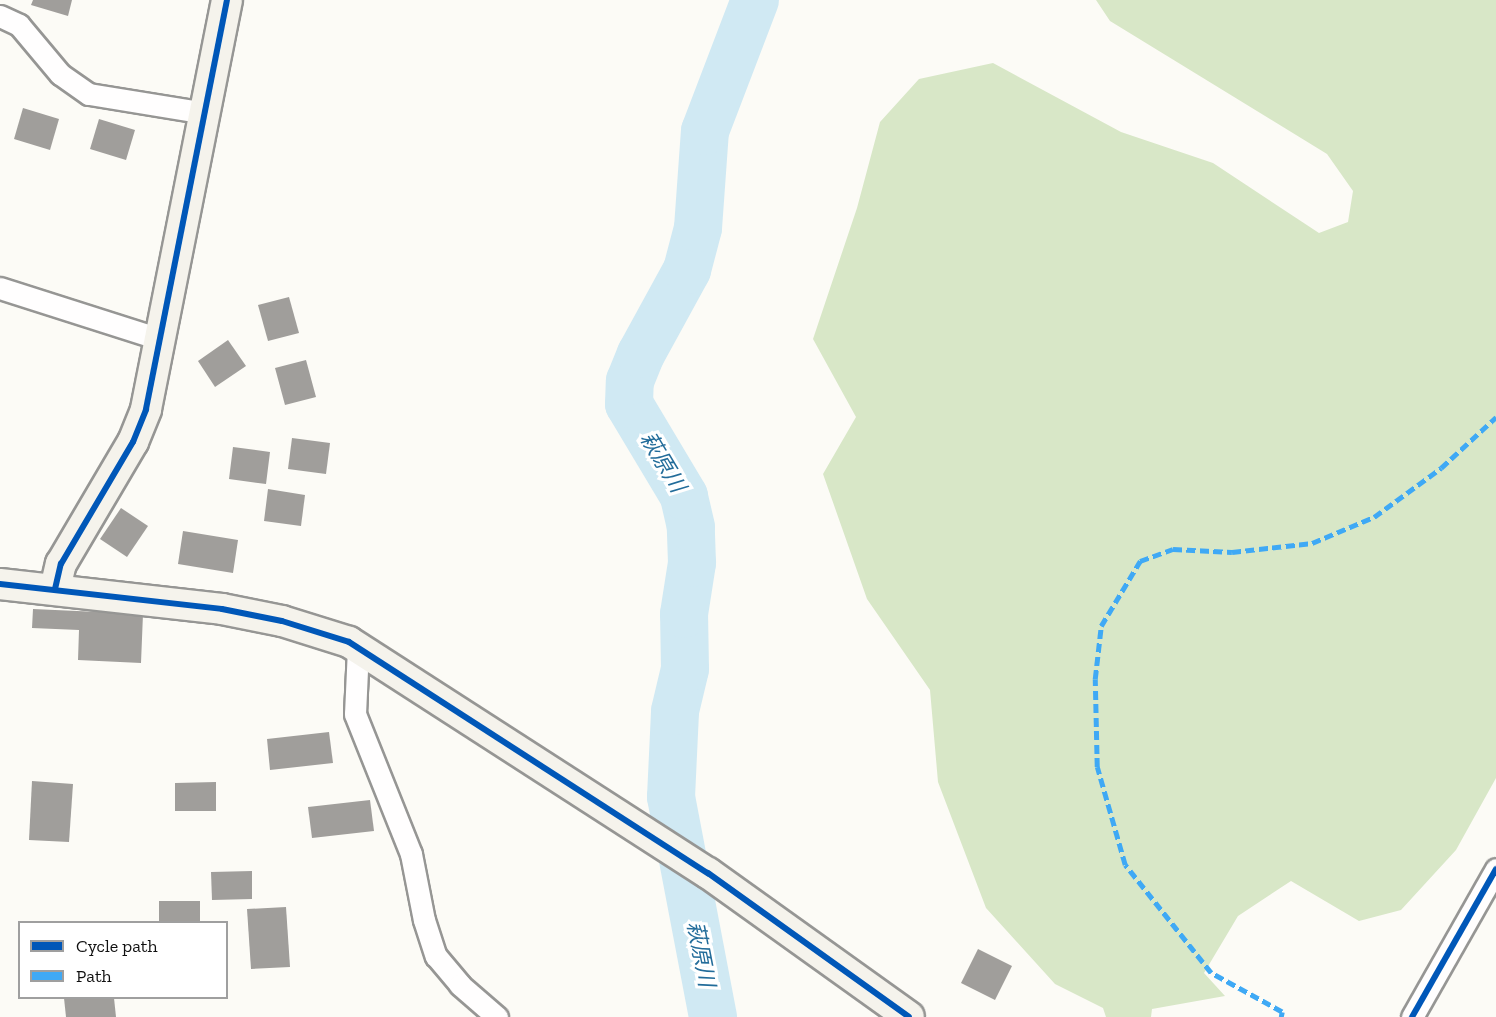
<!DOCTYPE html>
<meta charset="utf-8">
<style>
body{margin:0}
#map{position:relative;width:1496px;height:1017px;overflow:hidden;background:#fcfbf6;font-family:"Zilla Slab","Noto Sans JP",serif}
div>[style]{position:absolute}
.forest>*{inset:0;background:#d8e7c7}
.river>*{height:48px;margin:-24px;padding:0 24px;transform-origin:24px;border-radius:24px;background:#d0e9f3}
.building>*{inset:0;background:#a09e9b}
.roads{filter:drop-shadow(2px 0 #969694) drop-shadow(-2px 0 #969694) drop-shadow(0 2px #969694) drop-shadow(0 -2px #969694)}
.street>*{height:21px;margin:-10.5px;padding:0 10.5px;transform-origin:10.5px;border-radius:10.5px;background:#fffefe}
.secondary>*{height:30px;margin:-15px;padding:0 15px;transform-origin:15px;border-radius:15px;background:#f5f3ec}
.quiet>*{height:4.5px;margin-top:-2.25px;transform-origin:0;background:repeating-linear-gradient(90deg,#3fa9f5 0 9px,transparent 0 13.5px)}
.cycleway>*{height:6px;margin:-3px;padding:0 3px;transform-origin:3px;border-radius:3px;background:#0057b8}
span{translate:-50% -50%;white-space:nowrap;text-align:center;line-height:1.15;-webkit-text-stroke:6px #fff;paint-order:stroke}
.water-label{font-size:22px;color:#226c9a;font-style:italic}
.legend{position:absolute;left:18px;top:921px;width:210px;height:78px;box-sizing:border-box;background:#fff;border:2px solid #9f9f9f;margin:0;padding:8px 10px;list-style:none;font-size:18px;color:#101010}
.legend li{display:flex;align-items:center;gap:12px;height:30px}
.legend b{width:30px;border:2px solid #9f9f9f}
</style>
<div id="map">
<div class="forest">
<i style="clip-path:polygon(1096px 0,1496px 0,1496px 778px,1456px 850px,1401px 910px,1359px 921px,1291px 881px,1238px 916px,1204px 973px,1225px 996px,1152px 1009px,1151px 1017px,1106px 1017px,1103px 1008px,1055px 984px,986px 908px,938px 782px,930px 690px,867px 599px,823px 474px,856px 417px,813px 339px,857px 208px,880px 122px,919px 79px,993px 63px,1121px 132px,1213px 163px,1319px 233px,1348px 222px,1353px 191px,1327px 154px,1110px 21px)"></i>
</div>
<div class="river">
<i style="left:713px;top:1017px;width:224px;rotate:-100.8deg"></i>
<i style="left:671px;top:797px;width:86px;rotate:-87.3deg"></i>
<i style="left:675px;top:711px;width:43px;rotate:-76.6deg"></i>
<i style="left:685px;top:669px;width:55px;rotate:-91deg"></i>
<i style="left:684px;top:614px;width:52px;rotate:-81.1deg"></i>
<i style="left:692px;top:563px;width:36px;rotate:-92deg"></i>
<i style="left:691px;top:527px;width:32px;rotate:-103deg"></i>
<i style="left:684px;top:496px;width:107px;rotate:-120.9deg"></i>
<i style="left:629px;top:404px;width:23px;rotate:-88deg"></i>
<i style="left:630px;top:381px;width:29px;rotate:-68deg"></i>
<i style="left:641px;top:354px;width:96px;rotate:-61.3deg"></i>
<i style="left:687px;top:270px;width:43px;rotate:-75.3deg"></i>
<i style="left:698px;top:228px;width:97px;rotate:-85.9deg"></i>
<i style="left:705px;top:131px;width:140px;rotate:-69.1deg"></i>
</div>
<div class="building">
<i style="clip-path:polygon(33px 0,72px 0,68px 16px,31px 5px)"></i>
<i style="clip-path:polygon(23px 108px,59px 119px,50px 150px,14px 139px)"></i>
<i style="clip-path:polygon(99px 119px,135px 130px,126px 160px,90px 149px)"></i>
<i style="clip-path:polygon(289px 297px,299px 333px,268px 341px,258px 305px)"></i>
<i style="clip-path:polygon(228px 340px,246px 366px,215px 387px,198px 361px)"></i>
<i style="clip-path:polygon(306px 360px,316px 397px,285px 405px,275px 368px)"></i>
<i style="clip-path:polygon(292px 438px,330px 443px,326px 474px,288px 469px)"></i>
<i style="clip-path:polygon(233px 447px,270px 452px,266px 484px,229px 479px)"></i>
<i style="clip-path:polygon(268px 489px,305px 495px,301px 526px,264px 521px)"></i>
<i style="clip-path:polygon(121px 508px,148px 526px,127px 557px,100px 539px)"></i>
<i style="clip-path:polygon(183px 531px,238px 540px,233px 573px,178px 564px)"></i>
<i style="clip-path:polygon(33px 609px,143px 614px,141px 663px,78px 660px,79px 630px,32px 628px)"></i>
<i style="clip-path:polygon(329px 732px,333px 763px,270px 770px,267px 739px)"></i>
<i style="clip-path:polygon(32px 781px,73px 784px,69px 842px,29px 840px)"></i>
<i style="clip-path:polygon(216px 782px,216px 811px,175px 811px,175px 783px)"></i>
<i style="clip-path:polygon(370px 800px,374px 831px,312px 838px,308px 807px)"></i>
<i style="clip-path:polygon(252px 871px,252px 899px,212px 900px,211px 872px)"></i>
<i style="clip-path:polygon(159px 901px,200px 901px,200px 922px,159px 922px)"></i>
<i style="clip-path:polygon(286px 907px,290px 967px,251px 969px,247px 909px)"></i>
<i style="clip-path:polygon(978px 949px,1012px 966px,995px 1000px,961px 983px)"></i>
<i style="clip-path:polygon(64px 998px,114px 998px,116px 1017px,66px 1017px)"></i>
</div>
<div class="roads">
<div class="street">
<i style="left:0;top:16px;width:21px;rotate:25deg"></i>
<i style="left:19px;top:25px;width:64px;rotate:50.1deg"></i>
<i style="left:60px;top:74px;width:35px;rotate:35deg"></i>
<i style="left:89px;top:94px;width:119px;rotate:9.2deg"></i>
<i style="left:0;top:288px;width:168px;rotate:17.7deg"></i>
<i style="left:358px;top:648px;width:66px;rotate:92.6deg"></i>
<i style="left:355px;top:714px;width:151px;rotate:68.2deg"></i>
<i style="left:411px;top:854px;width:67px;rotate:78.9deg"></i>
<i style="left:424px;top:920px;width:38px;rotate:72deg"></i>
<i style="left:436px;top:956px;width:38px;rotate:50deg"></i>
<i style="left:460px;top:985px;width:49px;rotate:40.9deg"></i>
<i style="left:1412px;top:1017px;width:170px;rotate:-60.4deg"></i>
</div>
<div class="secondary">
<i style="left:0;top:584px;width:223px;rotate:6.4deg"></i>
<i style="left:222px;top:609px;width:61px;rotate:11.3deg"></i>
<i style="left:282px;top:621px;width:70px;rotate:17.4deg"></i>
<i style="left:349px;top:642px;width:427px;rotate:32.8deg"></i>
<i style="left:708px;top:873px;width:247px;rotate:35.6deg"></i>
<i style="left:55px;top:589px;width:26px;rotate:-77deg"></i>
<i style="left:61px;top:564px;width:142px;rotate:-59.5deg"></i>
<i style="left:133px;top:442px;width:35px;rotate:-68deg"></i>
<i style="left:146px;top:409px;width:417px;rotate:-78.8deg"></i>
</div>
</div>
<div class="quiet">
<i style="left:1281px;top:1017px;width:5px;rotate:-79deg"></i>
<i style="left:1282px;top:1012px;width:81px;rotate:-151.2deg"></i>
<i style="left:1211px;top:973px;width:138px;rotate:-128.5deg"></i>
<i style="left:1125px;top:865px;width:102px;rotate:-105.9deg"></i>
<i style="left:1097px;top:767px;width:88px;rotate:-91.3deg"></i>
<i style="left:1095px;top:679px;width:53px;rotate:-83.5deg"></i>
<i style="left:1101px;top:626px;width:76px;rotate:-59deg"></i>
<i style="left:1140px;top:561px;width:35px;rotate:-20deg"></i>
<i style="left:1173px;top:549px;width:59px;rotate:2.9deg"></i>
<i style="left:1232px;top:552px;width:81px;rotate:-6.4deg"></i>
<i style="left:1312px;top:543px;width:67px;rotate:-22.8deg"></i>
<i style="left:1374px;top:517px;width:83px;rotate:-36.2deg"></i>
<i style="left:1441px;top:468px;width:75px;rotate:-42.8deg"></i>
</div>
<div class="cycleway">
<i style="left:0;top:584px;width:223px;rotate:6.4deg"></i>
<i style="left:222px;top:609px;width:61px;rotate:11.3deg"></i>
<i style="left:282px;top:621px;width:70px;rotate:17.4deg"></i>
<i style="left:349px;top:642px;width:427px;rotate:32.8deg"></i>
<i style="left:708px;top:873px;width:247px;rotate:35.6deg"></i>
<i style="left:55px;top:589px;width:26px;rotate:-77deg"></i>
<i style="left:61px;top:564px;width:142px;rotate:-59.5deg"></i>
<i style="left:133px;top:442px;width:35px;rotate:-68deg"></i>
<i style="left:146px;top:409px;width:417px;rotate:-78.8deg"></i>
<i style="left:1412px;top:1017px;width:170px;rotate:-60.4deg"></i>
</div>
<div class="water-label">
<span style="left:663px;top:462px;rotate:59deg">萩原川</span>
<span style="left:701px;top:954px;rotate:79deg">萩原川</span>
</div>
<ul class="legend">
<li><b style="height:8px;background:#0057b8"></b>Cycle path</li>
<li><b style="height:8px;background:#3fa9f5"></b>Path</li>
</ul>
</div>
